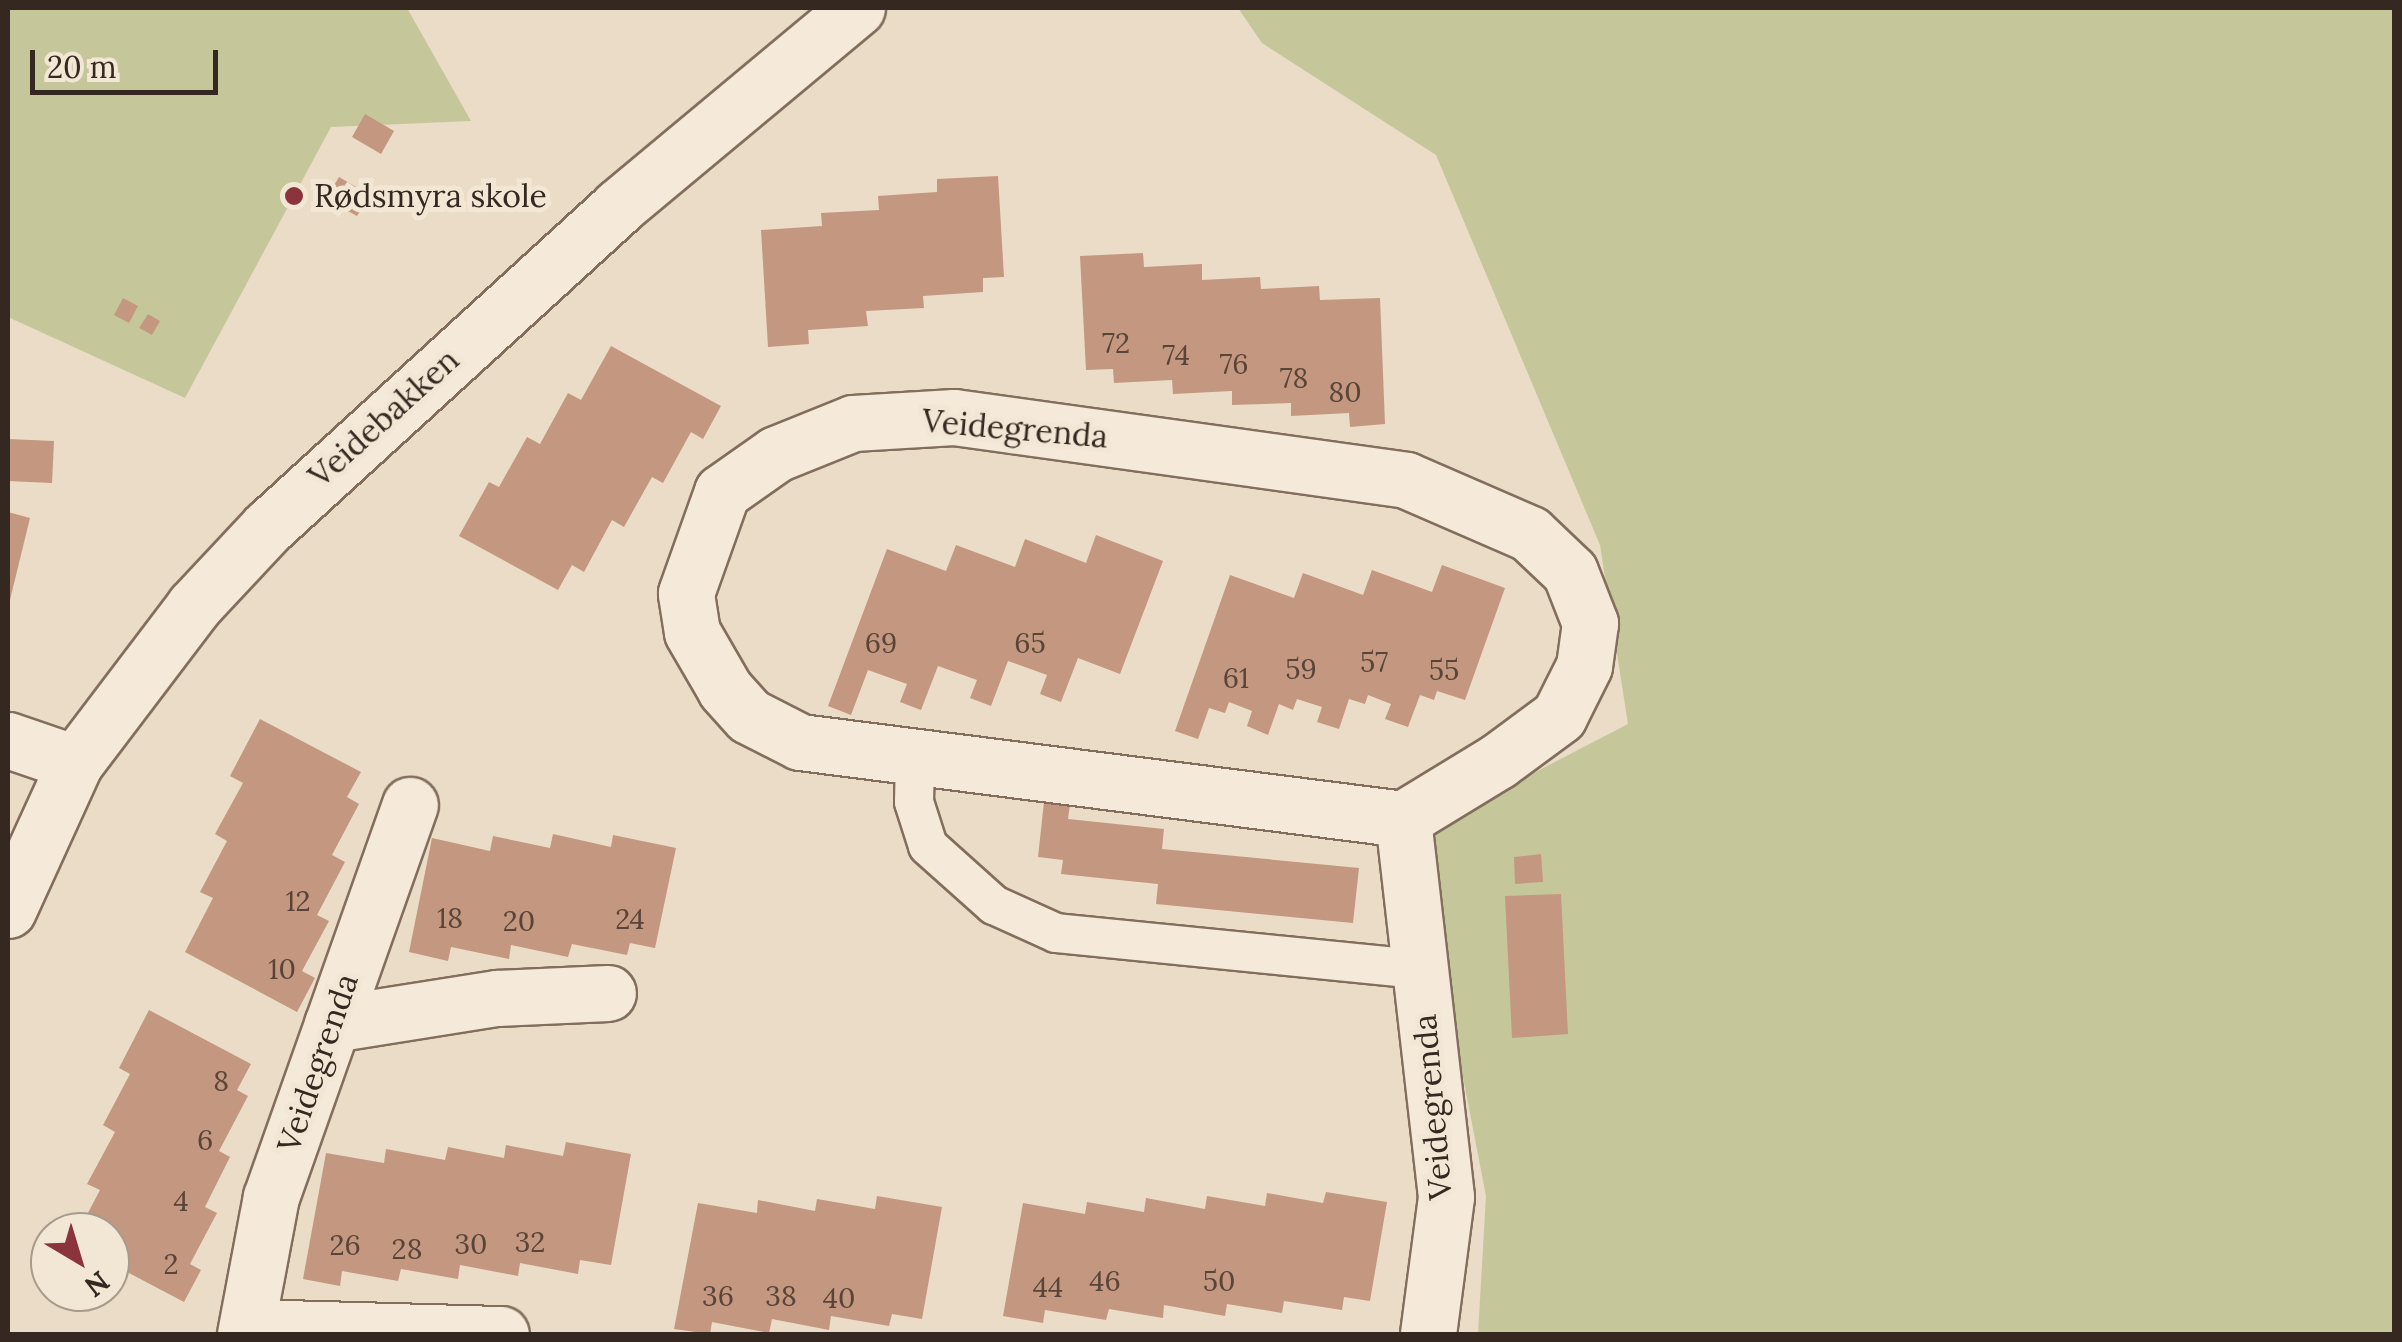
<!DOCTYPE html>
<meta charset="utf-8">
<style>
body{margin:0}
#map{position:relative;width:2402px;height:1342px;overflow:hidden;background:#eadcc6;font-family:Lora,serif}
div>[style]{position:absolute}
.green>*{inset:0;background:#c5c79b}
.building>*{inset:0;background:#c49780}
.roads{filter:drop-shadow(2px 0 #836e5e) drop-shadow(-2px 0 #836e5e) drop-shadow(0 2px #836e5e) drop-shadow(0 -2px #836e5e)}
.service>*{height:38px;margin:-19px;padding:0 19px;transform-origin:19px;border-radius:19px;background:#f5ead9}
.minor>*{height:55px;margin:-27.5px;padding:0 27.5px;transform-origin:27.5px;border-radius:27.5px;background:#f5ead9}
.dots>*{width:28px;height:28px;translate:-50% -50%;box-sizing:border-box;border:5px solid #f2e7d5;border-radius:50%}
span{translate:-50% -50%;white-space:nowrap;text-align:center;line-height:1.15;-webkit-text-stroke:10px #f2e7d5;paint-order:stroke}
.number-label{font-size:28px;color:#594438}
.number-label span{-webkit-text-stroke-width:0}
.poi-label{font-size:32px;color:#352820}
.left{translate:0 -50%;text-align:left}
.street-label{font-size:32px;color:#352820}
.frame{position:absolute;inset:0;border:10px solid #352820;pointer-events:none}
.north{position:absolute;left:30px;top:1212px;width:100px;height:100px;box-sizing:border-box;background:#f2e7d5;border:2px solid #a69b8d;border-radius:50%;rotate:142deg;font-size:28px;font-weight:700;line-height:40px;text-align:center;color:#352820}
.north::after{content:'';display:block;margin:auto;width:35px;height:45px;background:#8c343c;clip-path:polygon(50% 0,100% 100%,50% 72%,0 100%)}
.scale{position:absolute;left:30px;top:50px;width:188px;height:45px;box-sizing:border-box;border:5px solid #352820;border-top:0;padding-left:12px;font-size:30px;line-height:35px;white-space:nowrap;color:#352820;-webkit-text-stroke:8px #f2e7d5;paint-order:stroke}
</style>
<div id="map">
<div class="green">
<i style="clip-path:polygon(8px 8px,407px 8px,471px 121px,331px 127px,185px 398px,8px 317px)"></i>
<i style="clip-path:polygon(1238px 8px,2394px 8px,2394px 1334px,1478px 1334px,1486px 1196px,1416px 834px,1628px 724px,1600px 545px,1436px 155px,1262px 43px)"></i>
</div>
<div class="building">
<i style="clip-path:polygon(365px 114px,394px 131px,381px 154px,352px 137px)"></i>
<i style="clip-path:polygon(998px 176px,1004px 277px,983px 278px,983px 292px,923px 296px,924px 308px,866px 311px,868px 326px,808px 330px,809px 344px,768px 347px,761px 230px,822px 226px,821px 213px,879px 210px,878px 196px,937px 192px,937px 179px)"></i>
<i style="clip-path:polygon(339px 177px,370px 195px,357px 216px,326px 199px)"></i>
<i style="clip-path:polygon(1143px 253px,1144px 267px,1202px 264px,1202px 280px,1260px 277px,1261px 289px,1319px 286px,1320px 300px,1380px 298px,1385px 424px,1350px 427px,1349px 413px,1291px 416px,1291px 403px,1232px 405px,1232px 391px,1173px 394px,1172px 380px,1114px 383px,1113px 369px,1086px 370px,1080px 256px)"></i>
<i style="clip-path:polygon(123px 298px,138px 306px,129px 323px,114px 315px)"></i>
<i style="clip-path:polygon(148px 314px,160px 321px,152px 335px,139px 328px)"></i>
<i style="clip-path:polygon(611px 346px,721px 406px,703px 439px,691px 432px,663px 483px,652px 477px,624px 527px,612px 520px,584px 572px,572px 565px,558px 590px,459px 536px,489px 482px,499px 487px,527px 437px,540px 444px,568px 393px,581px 400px)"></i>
<i style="clip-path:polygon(8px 439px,54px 441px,52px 483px,8px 481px)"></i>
<i style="clip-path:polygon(8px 512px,30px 518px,9px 604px,8px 603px)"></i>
<i style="clip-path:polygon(1096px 535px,1163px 561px,1120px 674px,1078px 658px,1061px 702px,1040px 694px,1047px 675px,1008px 661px,991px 706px,970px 698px,977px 680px,938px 666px,921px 710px,900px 702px,907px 684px,868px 670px,851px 715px,828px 706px,887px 549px,946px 571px,956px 545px,1015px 567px,1025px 539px,1086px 563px)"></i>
<i style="clip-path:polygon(1442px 565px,1505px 588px,1465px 700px,1437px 691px,1434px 700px,1420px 695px,1408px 727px,1385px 719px,1391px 704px,1368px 695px,1365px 704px,1349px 699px,1339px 729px,1317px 722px,1322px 707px,1297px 699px,1293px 710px,1279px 704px,1268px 735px,1247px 726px,1252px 711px,1229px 702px,1225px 713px,1209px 708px,1198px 739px,1175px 731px,1230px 575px,1294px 598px,1303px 573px,1363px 595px,1372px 570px,1432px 592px)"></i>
<i style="clip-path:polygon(260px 719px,361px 772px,347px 797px,359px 804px,332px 855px,345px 862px,317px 915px,329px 921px,302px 971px,315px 978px,297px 1012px,185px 952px,213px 898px,200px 892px,227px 841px,215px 834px,243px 783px,230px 776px)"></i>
<i style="clip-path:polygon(1044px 802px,1070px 804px,1068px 819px,1164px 829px,1162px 849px,1359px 868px,1353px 923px,1156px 904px,1158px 884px,1061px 874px,1063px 860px,1038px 857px)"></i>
<i style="clip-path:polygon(553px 834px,611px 847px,613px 835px,676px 848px,655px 948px,630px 943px,627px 955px,572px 944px,568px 957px,511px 945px,509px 959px,451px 947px,448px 961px,409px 952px,432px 838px,490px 851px,493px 836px,550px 848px)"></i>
<i style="clip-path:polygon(1541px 854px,1543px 882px,1515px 884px,1514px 857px)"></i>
<i style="clip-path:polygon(1561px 894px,1568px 1034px,1512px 1038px,1505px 896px)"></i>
<i style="clip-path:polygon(149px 1010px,251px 1064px,237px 1090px,248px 1096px,219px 1151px,230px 1157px,205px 1207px,217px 1213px,190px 1264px,201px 1270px,184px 1302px,110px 1263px,110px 1232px,78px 1232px,100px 1190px,87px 1184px,115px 1132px,103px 1125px,130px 1074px,119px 1068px)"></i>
<i style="clip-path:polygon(566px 1142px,631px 1154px,611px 1265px,580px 1260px,578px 1274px,520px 1263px,518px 1276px,460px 1265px,458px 1279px,401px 1269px,398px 1281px,342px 1271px,340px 1286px,303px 1279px,326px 1153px,384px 1163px,386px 1149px,445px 1160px,448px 1147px,504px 1158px,506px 1145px,563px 1156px)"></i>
<i style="clip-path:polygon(1326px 1192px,1387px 1202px,1370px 1301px,1344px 1297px,1342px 1310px,1284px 1301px,1282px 1313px,1227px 1304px,1225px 1316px,1164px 1305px,1163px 1318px,1109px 1309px,1106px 1320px,1045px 1310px,1043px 1323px,1003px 1316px,1023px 1203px,1085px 1214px,1087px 1202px,1144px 1212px,1146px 1198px,1205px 1209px,1207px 1196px,1265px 1206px,1267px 1193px,1323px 1203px)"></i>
<i style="clip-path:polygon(877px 1196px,942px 1207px,922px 1319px,892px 1314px,889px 1326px,831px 1316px,829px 1330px,772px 1319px,769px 1333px,712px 1322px,710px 1334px,674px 1329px,698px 1203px,757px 1213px,758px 1200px,815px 1211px,817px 1199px,875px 1209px)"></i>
</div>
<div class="roads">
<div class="service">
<i style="left:915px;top:758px;width:44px;rotate:91.3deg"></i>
<i style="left:914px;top:802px;width:46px;rotate:72.3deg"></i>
<i style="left:928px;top:846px;width:89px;rotate:41.8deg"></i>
<i style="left:994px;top:905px;width:68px;rotate:24.3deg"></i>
<i style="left:1056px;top:933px;width:365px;rotate:5.7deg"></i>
</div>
<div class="minor">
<i style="left:8px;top:740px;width:71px;rotate:18.9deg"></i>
<i style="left:1403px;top:819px;width:608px;rotate:-172.72deg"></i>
<i style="left:800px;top:742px;width:57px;rotate:-153deg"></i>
<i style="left:749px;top:716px;width:36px;rotate:-132deg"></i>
<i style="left:725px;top:689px;width:66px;rotate:-120.1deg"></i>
<i style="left:692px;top:632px;width:39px;rotate:-99deg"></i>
<i style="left:686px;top:593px;width:107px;rotate:-70.4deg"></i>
<i style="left:722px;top:492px;width:66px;rotate:-35.1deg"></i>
<i style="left:776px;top:454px;width:83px;rotate:-21.9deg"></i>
<i style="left:853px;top:423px;width:101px;rotate:-3.4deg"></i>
<i style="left:954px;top:417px;width:456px;rotate:7.9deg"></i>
<i style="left:1406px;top:480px;width:135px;rotate:23.5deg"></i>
<i style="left:1530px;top:534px;width:55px;rotate:43.5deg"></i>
<i style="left:1570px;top:572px;width:55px;rotate:68.6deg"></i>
<i style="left:1590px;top:623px;width:43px;rotate:97.9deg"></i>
<i style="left:1584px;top:666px;width:56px;rotate:116.6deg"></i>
<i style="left:1559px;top:716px;width:76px;rotate:143.6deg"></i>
<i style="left:1498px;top:761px;width:111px;rotate:148.6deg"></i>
<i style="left:1403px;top:819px;width:380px;rotate:83.5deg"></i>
<i style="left:1446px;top:1197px;width:138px;rotate:97.5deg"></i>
<i style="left:8px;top:910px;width:162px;rotate:-65.5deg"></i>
<i style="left:75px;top:763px;width:197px;rotate:-52.8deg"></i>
<i style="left:194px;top:606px;width:108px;rotate:-46.9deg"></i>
<i style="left:268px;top:527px;width:474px;rotate:-42.4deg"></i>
<i style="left:618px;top:207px;width:311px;rotate:-39.8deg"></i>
<i style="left:332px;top:1024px;width:167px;rotate:-9deg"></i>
<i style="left:497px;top:998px;width:111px;rotate:-2.6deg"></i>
<i style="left:248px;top:1327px;width:253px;rotate:1.6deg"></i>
<i style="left:245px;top:1334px;width:139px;rotate:-79.3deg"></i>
<i style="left:271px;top:1197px;width:416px;rotate:-70.5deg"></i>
</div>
</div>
<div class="dots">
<i style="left:294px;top:196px;background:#8c343c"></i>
</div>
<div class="number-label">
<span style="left:1116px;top:343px">72</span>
<span style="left:1176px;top:355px">74</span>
<span style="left:1234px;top:364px">76</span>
<span style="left:1294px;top:378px">78</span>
<span style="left:1345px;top:392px">80</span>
<span style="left:881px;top:643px">69</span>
<span style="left:1030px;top:643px">65</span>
<span style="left:1374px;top:662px">57</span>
<span style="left:1301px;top:669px">59</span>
<span style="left:1444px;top:670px">55</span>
<span style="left:1236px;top:678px">61</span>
<span style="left:298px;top:901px">12</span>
<span style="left:450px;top:918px">18</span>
<span style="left:630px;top:919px">24</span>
<span style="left:519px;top:921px">20</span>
<span style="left:282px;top:969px">10</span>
<span style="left:221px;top:1081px">8</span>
<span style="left:205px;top:1140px">6</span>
<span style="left:181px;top:1201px">4</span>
<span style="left:530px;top:1242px">32</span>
<span style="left:471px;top:1244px">30</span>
<span style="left:345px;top:1245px">26</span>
<span style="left:407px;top:1249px">28</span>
<span style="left:171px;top:1264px">2</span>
<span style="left:1105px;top:1281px">46</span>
<span style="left:1219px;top:1281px">50</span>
<span style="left:1048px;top:1287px">44</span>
<span style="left:718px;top:1296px">36</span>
<span style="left:781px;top:1296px">38</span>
<span style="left:839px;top:1298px">40</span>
</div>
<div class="poi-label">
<span class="left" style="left:314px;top:196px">Rødsmyra skole</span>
</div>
<div class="street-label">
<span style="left:384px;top:418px;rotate:-42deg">Veidebakken</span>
<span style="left:1015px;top:429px;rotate:5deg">Veidegrenda</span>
<span style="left:318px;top:1063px;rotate:-71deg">Veidegrenda</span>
<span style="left:1433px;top:1107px;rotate:-95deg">Veidegrenda</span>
</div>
<div class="frame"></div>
<div class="north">N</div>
<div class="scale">20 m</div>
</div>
